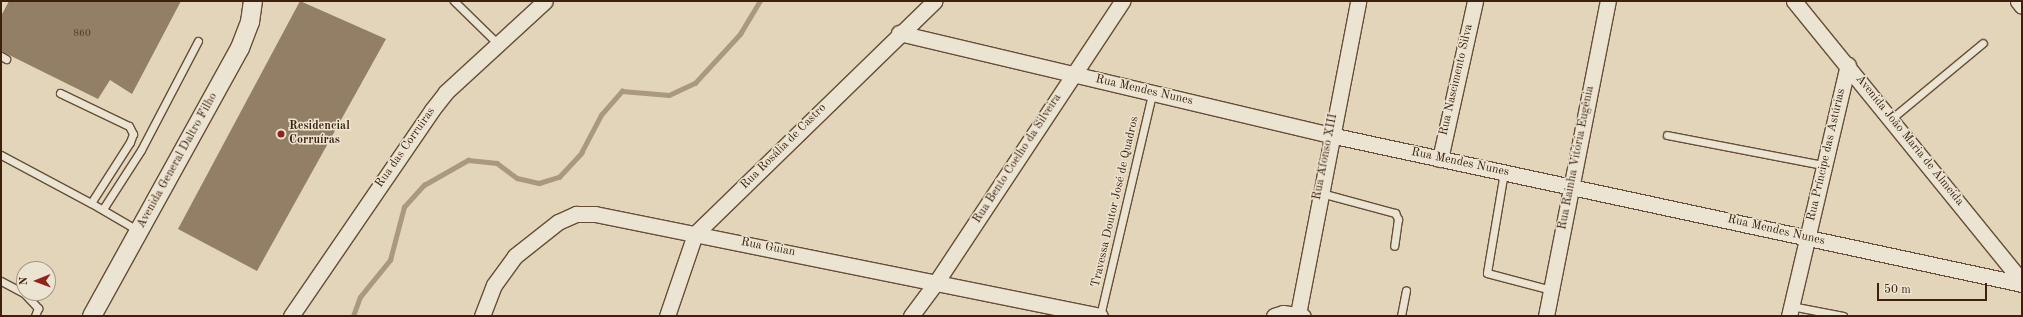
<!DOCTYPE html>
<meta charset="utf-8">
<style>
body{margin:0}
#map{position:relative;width:2023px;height:317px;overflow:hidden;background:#e2d5b9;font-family:"Old Standard TT",serif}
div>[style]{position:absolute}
.stream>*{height:4.5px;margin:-2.25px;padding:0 2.25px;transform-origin:2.25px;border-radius:2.25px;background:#aa987f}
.building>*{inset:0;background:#937f66}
.roads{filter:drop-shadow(1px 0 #664e38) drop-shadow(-1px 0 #664e38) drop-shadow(0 1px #664e38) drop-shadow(0 -1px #664e38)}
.service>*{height:7px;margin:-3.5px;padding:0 3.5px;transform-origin:3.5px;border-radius:3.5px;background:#ece4d2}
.minor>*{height:15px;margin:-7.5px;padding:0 7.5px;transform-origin:7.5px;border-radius:7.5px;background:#ece4d2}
.tertiary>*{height:18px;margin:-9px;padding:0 9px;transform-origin:9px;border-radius:9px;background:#ece4d2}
.dots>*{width:11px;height:11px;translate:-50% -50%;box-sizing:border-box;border:2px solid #ece4d2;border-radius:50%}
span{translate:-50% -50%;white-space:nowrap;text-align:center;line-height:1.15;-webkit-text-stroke:3px #ece4d2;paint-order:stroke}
.number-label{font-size:10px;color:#523823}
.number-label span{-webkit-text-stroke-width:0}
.street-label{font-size:12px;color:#3d210d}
.poi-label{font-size:12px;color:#3d210d;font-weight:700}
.left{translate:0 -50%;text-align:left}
.frame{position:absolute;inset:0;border:2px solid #3d210d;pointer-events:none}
.north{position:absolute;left:16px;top:261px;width:40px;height:40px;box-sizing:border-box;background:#ece4d2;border:1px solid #a69683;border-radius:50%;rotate:269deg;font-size:11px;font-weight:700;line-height:16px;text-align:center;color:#3d210d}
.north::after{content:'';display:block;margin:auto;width:14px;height:18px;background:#8f2418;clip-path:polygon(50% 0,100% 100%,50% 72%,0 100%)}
.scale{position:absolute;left:1877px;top:283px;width:110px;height:18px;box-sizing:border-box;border:2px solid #3d210d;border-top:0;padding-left:5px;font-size:12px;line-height:14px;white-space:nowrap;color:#3d210d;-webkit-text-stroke:3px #ece4d2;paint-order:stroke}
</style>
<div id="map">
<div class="stream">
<i style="left:353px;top:316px;width:20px;rotate:-70deg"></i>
<i style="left:360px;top:297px;width:48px;rotate:-51deg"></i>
<i style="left:390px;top:260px;width:55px;rotate:-75.2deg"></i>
<i style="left:404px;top:207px;width:30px;rotate:-48deg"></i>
<i style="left:424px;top:185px;width:51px;rotate:-29.6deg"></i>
<i style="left:468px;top:160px;width:29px;rotate:6deg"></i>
<i style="left:497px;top:163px;width:25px;rotate:37deg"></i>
<i style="left:517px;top:178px;width:23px;rotate:13deg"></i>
<i style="left:539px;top:183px;width:21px;rotate:-17deg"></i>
<i style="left:559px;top:177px;width:33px;rotate:-47deg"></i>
<i style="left:581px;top:153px;width:43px;rotate:-62.2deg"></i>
<i style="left:601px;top:115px;width:32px;rotate:-49deg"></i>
<i style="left:622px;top:91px;width:47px;rotate:4.9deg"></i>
<i style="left:669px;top:95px;width:29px;rotate:-25deg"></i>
<i style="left:695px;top:83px;width:67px;rotate:-47.4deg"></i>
<i style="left:740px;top:34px;width:39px;rotate:-59deg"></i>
</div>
<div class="building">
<i style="clip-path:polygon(9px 1px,181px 1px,132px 94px,110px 80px,98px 99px,1px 51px,1px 16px)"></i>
<i style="clip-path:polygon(300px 1px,386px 39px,257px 271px,178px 229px)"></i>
</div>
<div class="roads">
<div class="service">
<i style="left:454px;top:1px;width:62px;rotate:44.3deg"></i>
<i style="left:1px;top:56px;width:6px;rotate:31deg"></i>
<i style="left:60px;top:93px;width:76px;rotate:25.6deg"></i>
<i style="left:129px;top:126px;width:9px;rotate:63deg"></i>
<i style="left:133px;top:134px;width:9px;rotate:111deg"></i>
<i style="left:130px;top:142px;width:72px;rotate:122.6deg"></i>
<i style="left:91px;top:203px;width:56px;rotate:30.3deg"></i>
<i style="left:1891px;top:119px;width:119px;rotate:-39.6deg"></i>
<i style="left:1667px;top:135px;width:159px;rotate:10.9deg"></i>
<i style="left:1px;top:155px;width:102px;rotate:28.1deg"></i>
<i style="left:1504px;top:172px;width:102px;rotate:99.6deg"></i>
<i style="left:1487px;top:273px;width:66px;rotate:14.9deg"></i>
<i style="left:1321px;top:193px;width:77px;rotate:15.1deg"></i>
<i style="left:1395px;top:213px;width:7px;rotate:63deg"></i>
<i style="left:1398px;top:219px;width:27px;rotate:98deg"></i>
<i style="left:103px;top:209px;width:70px;rotate:-57.2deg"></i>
<i style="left:141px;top:150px;width:123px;rotate:-62.4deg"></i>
<i style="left:1px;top:281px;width:26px;rotate:28deg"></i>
<i style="left:24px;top:293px;width:21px;rotate:47deg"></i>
<i style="left:38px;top:308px;width:9px;rotate:111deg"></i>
<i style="left:1791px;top:306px;width:53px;rotate:10.9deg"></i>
<i style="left:1100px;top:316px;width:228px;rotate:-76.8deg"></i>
<i style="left:1401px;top:316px;width:26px;rotate:-79deg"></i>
</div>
<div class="minor">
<i style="left:1794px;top:1px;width:362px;rotate:50.9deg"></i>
<i style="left:2018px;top:1px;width:6px;rotate:51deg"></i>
<i style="left:899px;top:33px;width:443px;rotate:13.3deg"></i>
<i style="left:1330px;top:135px;width:708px;rotate:12.15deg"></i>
<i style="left:1440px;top:159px;width:162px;rotate:-77.5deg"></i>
<i style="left:1298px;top:314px;width:319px;rotate:-79.1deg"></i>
<i style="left:291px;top:316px;width:250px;rotate:-55.6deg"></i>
<i style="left:432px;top:110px;width:23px;rotate:-52deg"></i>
<i style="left:446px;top:92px;width:134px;rotate:-42.6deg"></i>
<i style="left:482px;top:316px;width:33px;rotate:-69deg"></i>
<i style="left:494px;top:285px;width:36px;rotate:-54deg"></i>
<i style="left:515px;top:256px;width:55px;rotate:-38.3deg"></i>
<i style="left:558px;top:222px;width:20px;rotate:-24deg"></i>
<i style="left:576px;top:214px;width:19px"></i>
<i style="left:595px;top:214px;width:515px;rotate:11.42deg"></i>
<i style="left:667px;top:316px;width:87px;rotate:-71.1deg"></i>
<i style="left:695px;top:234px;width:334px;rotate:-44.2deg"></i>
<i style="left:911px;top:316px;width:44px;rotate:-53.4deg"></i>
<i style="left:937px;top:281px;width:336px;rotate:-56.5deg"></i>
<i style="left:1274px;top:316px;width:9px;rotate:-18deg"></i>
<i style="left:1283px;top:313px;width:20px;rotate:9deg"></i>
<i style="left:1546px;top:316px;width:321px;rotate:-78.9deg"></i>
<i style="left:1789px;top:316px;width:258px;rotate:-76.8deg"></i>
</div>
<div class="tertiary">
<i style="left:92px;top:316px;width:306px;rotate:-61.1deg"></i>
<i style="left:240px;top:48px;width:28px;rotate:-69deg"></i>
<i style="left:250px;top:22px;width:21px;rotate:-82deg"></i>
</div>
</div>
<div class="dots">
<i style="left:281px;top:134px;background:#8f2418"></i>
</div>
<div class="number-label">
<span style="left:82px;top:34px">860</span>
</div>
<div class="street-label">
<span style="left:1457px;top:80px;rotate:-77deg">Rua Nascimento Silva</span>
<span style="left:1144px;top:91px;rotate:13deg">Rua Mendes Nunes</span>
<span style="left:1909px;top:141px;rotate:51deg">Avenida João Maria de Almeida</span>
<span style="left:784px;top:147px;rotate:-45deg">Rua Rosália de Castro</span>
<span style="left:406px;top:148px;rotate:-55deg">Rua das Corruiras</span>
<span style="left:1827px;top:155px;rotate:-77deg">Rua Príncipe das Astúrias</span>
<span style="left:1326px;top:157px;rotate:-79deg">Rua Afonso XIII</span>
<span style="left:1577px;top:158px;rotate:-79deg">Rua Rainha Vitória Eugênia</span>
<span style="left:1018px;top:159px;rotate:-57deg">Rua Bento Coelho da Silveira</span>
<span style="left:178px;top:161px;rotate:-61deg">Avenida General Daltro Filho</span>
<span style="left:1460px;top:163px;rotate:12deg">Rua Mendes Nunes</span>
<span style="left:1116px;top:202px;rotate:-77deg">Travessa Doutor José de Quadros</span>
<span style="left:1776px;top:231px;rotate:13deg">Rua Mendes Nunes</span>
<span style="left:768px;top:248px;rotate:11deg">Rua Guian</span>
</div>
<div class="poi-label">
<span class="left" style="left:289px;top:134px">Residencial<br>Corruíras</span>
</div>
<div class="frame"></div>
<div class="north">N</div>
<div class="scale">50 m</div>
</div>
